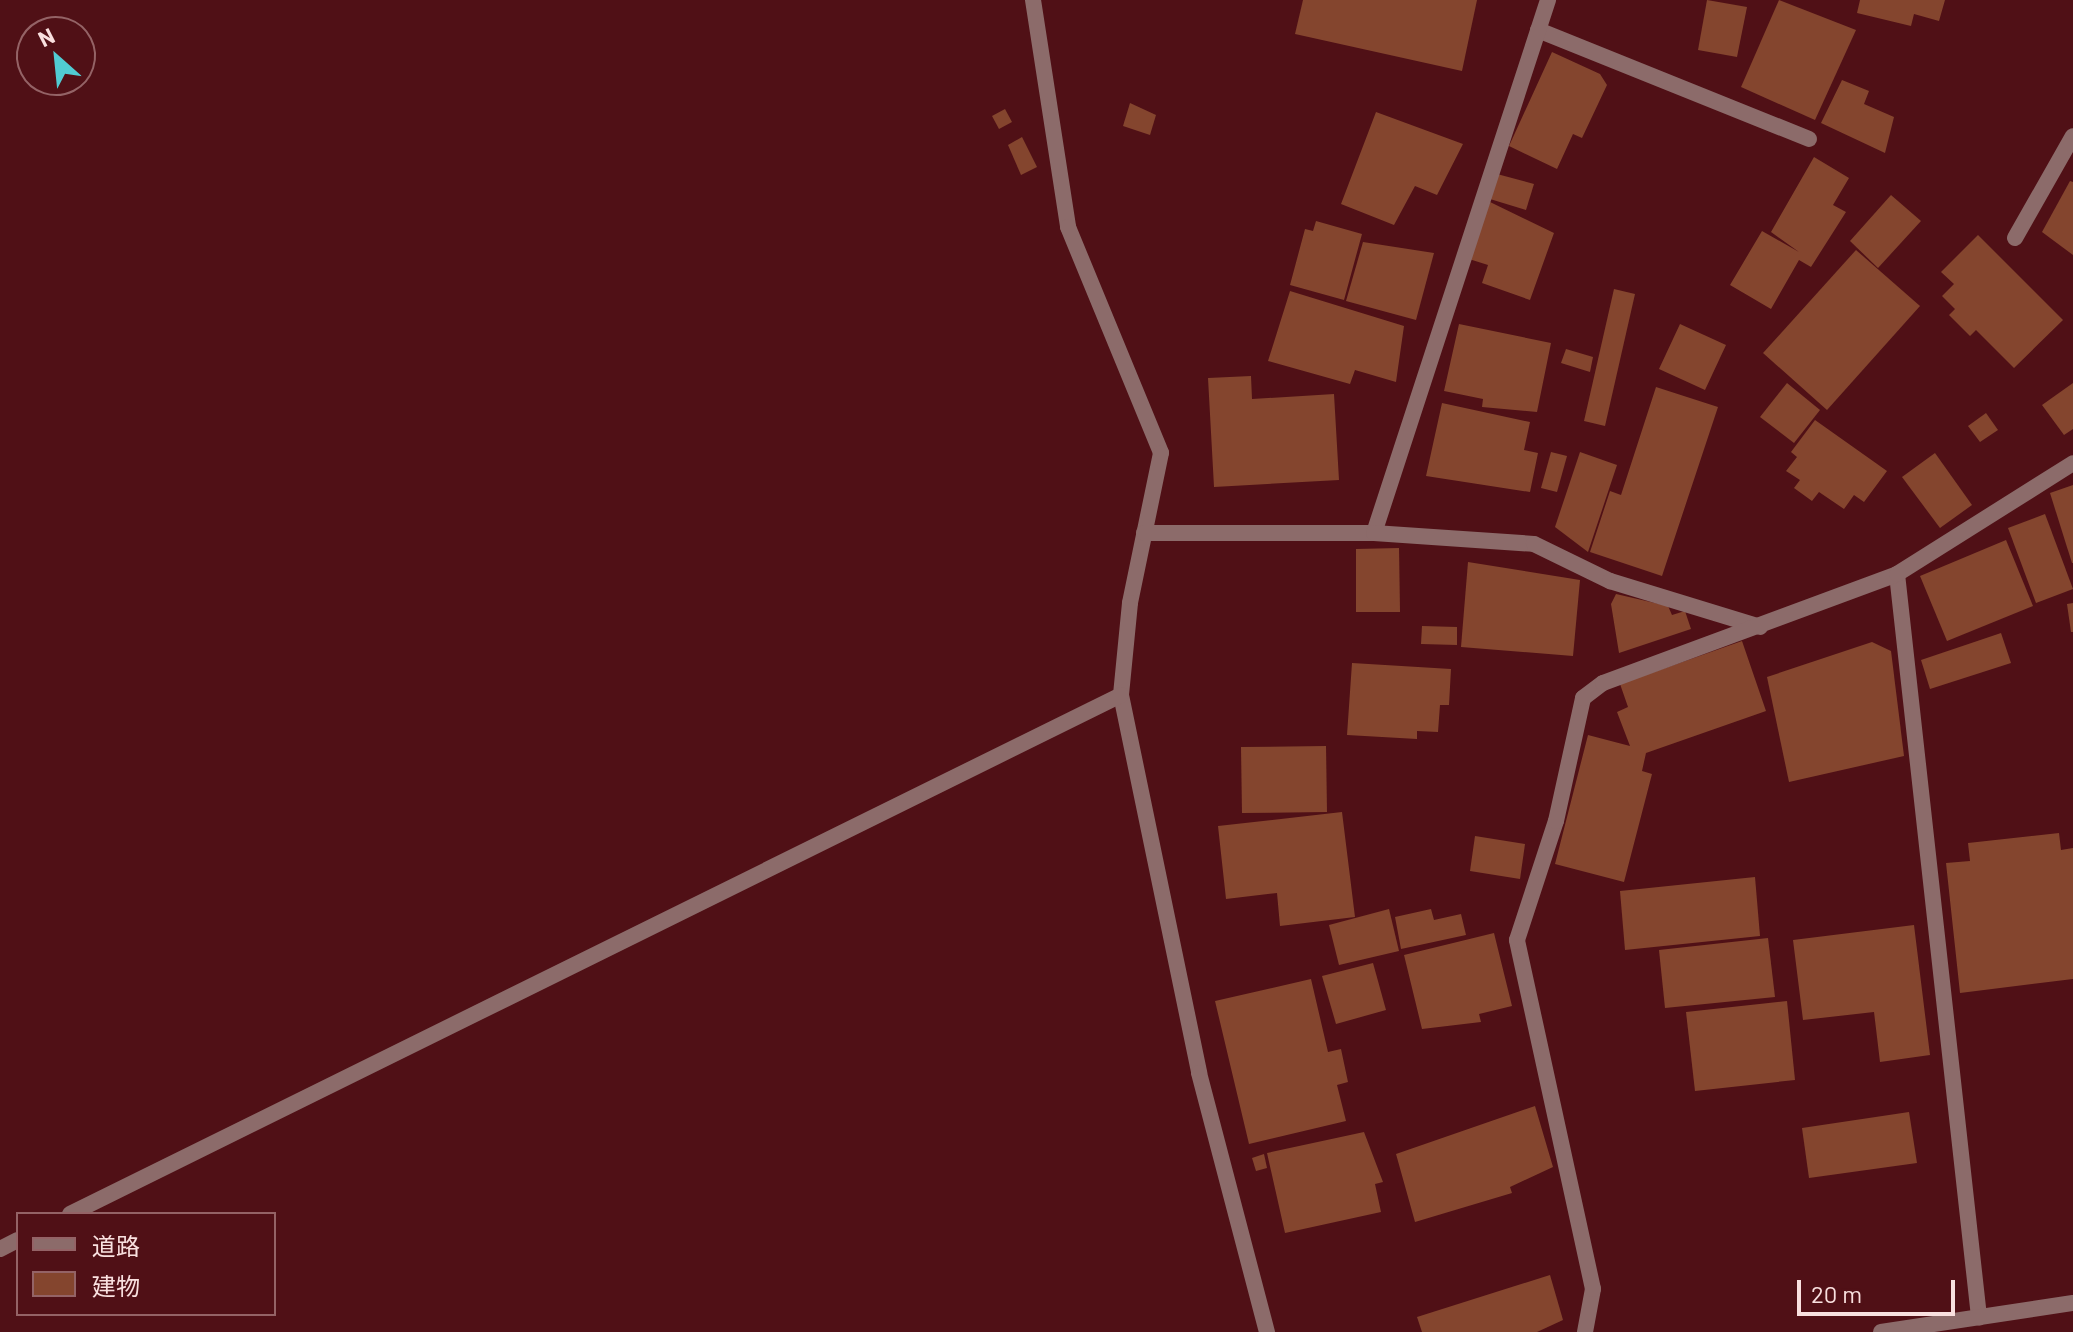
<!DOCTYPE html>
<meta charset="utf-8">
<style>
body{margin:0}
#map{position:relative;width:2073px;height:1332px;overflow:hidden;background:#501016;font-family:Barlow,"Noto Sans JP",sans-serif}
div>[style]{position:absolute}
.building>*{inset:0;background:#84452e}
.street>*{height:16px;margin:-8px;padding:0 8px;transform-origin:8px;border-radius:8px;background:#8c6b6a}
span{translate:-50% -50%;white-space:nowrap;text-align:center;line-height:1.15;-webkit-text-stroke:6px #501016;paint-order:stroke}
.legend{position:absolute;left:16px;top:1212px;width:260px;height:104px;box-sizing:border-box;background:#501016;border:2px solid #946366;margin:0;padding:10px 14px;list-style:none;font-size:24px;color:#f9e0df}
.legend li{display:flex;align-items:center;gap:16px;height:40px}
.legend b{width:40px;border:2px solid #946366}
.north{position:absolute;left:16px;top:16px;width:80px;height:80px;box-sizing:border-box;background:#501016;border:2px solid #946366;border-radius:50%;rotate:333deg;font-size:22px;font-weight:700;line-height:32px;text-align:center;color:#f9e0df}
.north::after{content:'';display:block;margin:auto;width:28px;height:36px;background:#51ccd3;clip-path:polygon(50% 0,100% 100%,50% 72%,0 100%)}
.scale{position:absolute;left:1797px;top:1280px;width:158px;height:36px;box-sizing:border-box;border:4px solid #f9e0df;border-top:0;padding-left:10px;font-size:24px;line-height:28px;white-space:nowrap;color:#f9e0df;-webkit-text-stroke:6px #501016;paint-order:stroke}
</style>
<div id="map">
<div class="building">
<i style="clip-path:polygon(1303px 0,1477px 0,1462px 71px,1295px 34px)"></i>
<i style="clip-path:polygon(1707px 0,1747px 7px,1737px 57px,1698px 50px)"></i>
<i style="clip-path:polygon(1779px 0,1856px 30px,1815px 120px,1741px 87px)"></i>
<i style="clip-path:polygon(1860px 0,1945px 0,1939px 21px,1914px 14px,1911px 26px,1857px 13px)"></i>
<i style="clip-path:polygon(1552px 52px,1600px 74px,1607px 85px,1582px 138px,1573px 134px,1557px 169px,1509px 146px)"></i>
<i style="clip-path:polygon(1842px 80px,1869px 91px,1864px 104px,1894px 117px,1885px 153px,1821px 123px)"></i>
<i style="clip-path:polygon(1130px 103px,1156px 115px,1150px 135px,1123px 126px)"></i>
<i style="clip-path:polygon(1005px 109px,1012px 122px,999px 129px,992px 116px)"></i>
<i style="clip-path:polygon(1376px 112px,1463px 144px,1437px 195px,1415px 186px,1394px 225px,1341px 204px)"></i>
<i style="clip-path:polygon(1022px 137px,1037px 167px,1021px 175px,1008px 145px)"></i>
<i style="clip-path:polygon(1814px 157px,1849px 178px,1833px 205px,1846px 212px,1811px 267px,1799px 260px,1771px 309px,1730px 285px,1762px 231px,1799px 252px,1771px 232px)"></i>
<i style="clip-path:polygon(1497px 174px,1534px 184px,1526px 210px,1490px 199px)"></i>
<i style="clip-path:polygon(2070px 181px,2073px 182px,2073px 255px,2042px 232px)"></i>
<i style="clip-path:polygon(1891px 195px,1921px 221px,1878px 268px,1850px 241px)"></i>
<i style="clip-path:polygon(1490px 202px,1554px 233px,1530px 300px,1482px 283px,1488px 265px,1469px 259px)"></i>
<i style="clip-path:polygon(1316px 221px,1362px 234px,1344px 300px,1290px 285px,1305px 229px,1313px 231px)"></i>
<i style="clip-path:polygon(1978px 235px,2063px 320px,2014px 368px,1976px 330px,1970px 336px,1949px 315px,1955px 309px,1942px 296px,1954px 284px,1941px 272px)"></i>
<i style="clip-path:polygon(1363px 242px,1434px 253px,1416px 320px,1346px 301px)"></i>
<i style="clip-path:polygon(1856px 250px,1920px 306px,1827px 410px,1763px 353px)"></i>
<i style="clip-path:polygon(1614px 289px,1635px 294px,1605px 426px,1584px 421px)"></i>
<i style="clip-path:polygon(1290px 291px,1404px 326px,1396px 382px,1355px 370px,1350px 384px,1268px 361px)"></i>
<i style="clip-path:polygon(1459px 324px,1551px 343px,1537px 412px,1482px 407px,1483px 399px,1444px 391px)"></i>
<i style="clip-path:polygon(1680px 324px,1726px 345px,1705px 390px,1659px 369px)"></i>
<i style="clip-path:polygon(1566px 349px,1593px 357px,1590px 372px,1561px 363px)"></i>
<i style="clip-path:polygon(1251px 376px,1252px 399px,1334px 394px,1339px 480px,1214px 487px,1208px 378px)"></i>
<i style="clip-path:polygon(1787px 383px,1820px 410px,1794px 443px,1760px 417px)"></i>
<i style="clip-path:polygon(2073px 383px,2073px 429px,2064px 435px,2042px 405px)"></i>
<i style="clip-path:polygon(1656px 387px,1718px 407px,1662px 576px,1590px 552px,1610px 491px,1621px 495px)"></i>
<i style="clip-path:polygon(1442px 403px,1530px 422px,1524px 450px,1538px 453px,1530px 492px,1426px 476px)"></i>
<i style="clip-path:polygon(1986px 413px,1998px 430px,1980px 442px,1968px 426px)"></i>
<i style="clip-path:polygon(1815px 420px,1887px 471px,1864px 502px,1854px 495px,1844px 509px,1819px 492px,1812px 501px,1794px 488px,1800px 480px,1786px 471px,1797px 457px,1791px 452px)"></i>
<i style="clip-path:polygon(1551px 452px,1567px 456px,1557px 492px,1541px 488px)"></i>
<i style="clip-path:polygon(1580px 452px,1617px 465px,1588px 552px,1555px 527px)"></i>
<i style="clip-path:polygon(1935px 453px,1972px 505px,1940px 528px,1902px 477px)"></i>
<i style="clip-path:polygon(2073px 485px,2073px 563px,2072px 563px,2050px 493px)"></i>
<i style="clip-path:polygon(2045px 514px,2073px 589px,2036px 603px,2008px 528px)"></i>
<i style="clip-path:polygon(2006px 540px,2033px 606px,1947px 641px,1920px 576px)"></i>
<i style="clip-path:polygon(1399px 548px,1400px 612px,1356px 612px,1356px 549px)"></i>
<i style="clip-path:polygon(1468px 562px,1580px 580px,1573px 656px,1461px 647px)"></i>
<i style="clip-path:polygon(1616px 594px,1668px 606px,1672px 615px,1685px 611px,1691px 629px,1619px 653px,1611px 604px)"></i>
<i style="clip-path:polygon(2073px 603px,2073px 632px,2071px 632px,2067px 604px)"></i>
<i style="clip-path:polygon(1422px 626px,1457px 627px,1457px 645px,1421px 644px)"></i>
<i style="clip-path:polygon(2001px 633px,2011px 663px,1930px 689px,1921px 660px)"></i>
<i style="clip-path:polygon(1742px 641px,1766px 711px,1646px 753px,1642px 771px,1652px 774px,1624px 882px,1555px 864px,1588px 735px,1630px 746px,1617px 712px,1628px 707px,1620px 684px)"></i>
<i style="clip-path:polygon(1872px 642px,1891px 651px,1904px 756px,1789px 782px,1767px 677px)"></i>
<i style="clip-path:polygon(1352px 663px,1451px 669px,1449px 705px,1440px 705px,1438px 732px,1417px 731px,1417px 739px,1347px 735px)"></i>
<i style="clip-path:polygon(1326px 746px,1327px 812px,1242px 813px,1241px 747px)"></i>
<i style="clip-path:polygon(1342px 812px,1355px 917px,1280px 926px,1277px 893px,1226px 899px,1218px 826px)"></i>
<i style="clip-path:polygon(2059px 833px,2061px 850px,2073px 848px,2073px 979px,1960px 993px,1946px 863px,1970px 861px,1968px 843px)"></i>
<i style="clip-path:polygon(1475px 836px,1525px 844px,1520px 879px,1470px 871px)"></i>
<i style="clip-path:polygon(1755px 877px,1760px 936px,1625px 950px,1620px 891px)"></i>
<i style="clip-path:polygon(1389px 909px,1399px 951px,1339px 965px,1329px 925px)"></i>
<i style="clip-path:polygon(1431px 909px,1434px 920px,1461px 914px,1466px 935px,1401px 949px,1395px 917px)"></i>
<i style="clip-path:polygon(1914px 925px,1930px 1055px,1880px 1062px,1874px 1012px,1803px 1020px,1793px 940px)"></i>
<i style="clip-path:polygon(1494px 933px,1512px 1006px,1479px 1014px,1481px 1022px,1422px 1029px,1404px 955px)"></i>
<i style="clip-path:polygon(1768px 938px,1775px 997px,1665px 1008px,1659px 950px)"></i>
<i style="clip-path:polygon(1373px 963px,1386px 1010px,1336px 1024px,1322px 976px)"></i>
<i style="clip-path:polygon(1311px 979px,1328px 1052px,1341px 1049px,1348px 1082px,1337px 1085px,1346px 1121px,1249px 1144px,1215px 1001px)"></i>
<i style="clip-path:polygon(1787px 1001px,1795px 1080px,1695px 1091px,1686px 1012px)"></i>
<i style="clip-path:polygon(1535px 1106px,1553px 1167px,1510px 1187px,1512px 1193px,1415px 1222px,1396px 1154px)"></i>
<i style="clip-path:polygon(1909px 1112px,1917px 1163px,1809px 1178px,1802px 1128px)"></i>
<i style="clip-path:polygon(1364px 1132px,1383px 1182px,1375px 1184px,1381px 1212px,1285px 1233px,1267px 1153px)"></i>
<i style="clip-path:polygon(1264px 1154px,1267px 1168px,1256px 1171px,1252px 1158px)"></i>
<i style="clip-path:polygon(1550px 1275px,1563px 1320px,1537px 1332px,1422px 1332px,1417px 1317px)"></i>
</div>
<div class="street">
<i style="left:1033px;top:0;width:230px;rotate:81.2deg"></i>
<i style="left:1068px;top:227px;width:244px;rotate:67.6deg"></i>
<i style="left:1161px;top:453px;width:153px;rotate:101.7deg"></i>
<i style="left:1130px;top:603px;width:92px;rotate:95.6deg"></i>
<i style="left:1121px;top:695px;width:386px;rotate:78.3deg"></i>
<i style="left:1199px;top:1073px;width:268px;rotate:75.3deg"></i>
<i style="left:1538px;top:30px;width:292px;rotate:21.9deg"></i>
<i style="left:2015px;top:238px;width:117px;rotate:-60.4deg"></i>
<i style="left:1144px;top:533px;width:230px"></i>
<i style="left:1374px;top:533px;width:561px;rotate:-71.92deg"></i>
<i style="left:1374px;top:533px;width:160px;rotate:3.9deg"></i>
<i style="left:1534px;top:544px;width:85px;rotate:26deg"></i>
<i style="left:1610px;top:581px;width:157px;rotate:17deg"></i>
<i style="left:1897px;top:574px;width:748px;rotate:83.7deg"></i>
<i style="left:70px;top:1214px;width:1172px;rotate:-26.28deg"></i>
<i style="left:0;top:1249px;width:20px;rotate:-27deg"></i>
<i style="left:1585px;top:1332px;width:44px;rotate:-79.5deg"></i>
<i style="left:1593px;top:1289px;width:357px;rotate:-102.3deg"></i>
<i style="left:1517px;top:940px;width:125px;rotate:-71.9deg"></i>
<i style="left:1556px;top:821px;width:126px;rotate:-77.6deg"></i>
<i style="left:1583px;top:698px;width:25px;rotate:-37deg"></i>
<i style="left:1603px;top:683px;width:314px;rotate:-20.3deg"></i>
<i style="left:1897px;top:574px;width:208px;rotate:-32.2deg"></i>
<i style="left:1881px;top:1332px;width:194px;rotate:-8.6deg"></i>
</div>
<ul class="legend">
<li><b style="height:10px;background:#8c6b6a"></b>道路</li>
<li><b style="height:22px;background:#84452e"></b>建物</li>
</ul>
<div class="north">N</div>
<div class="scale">20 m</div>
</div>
